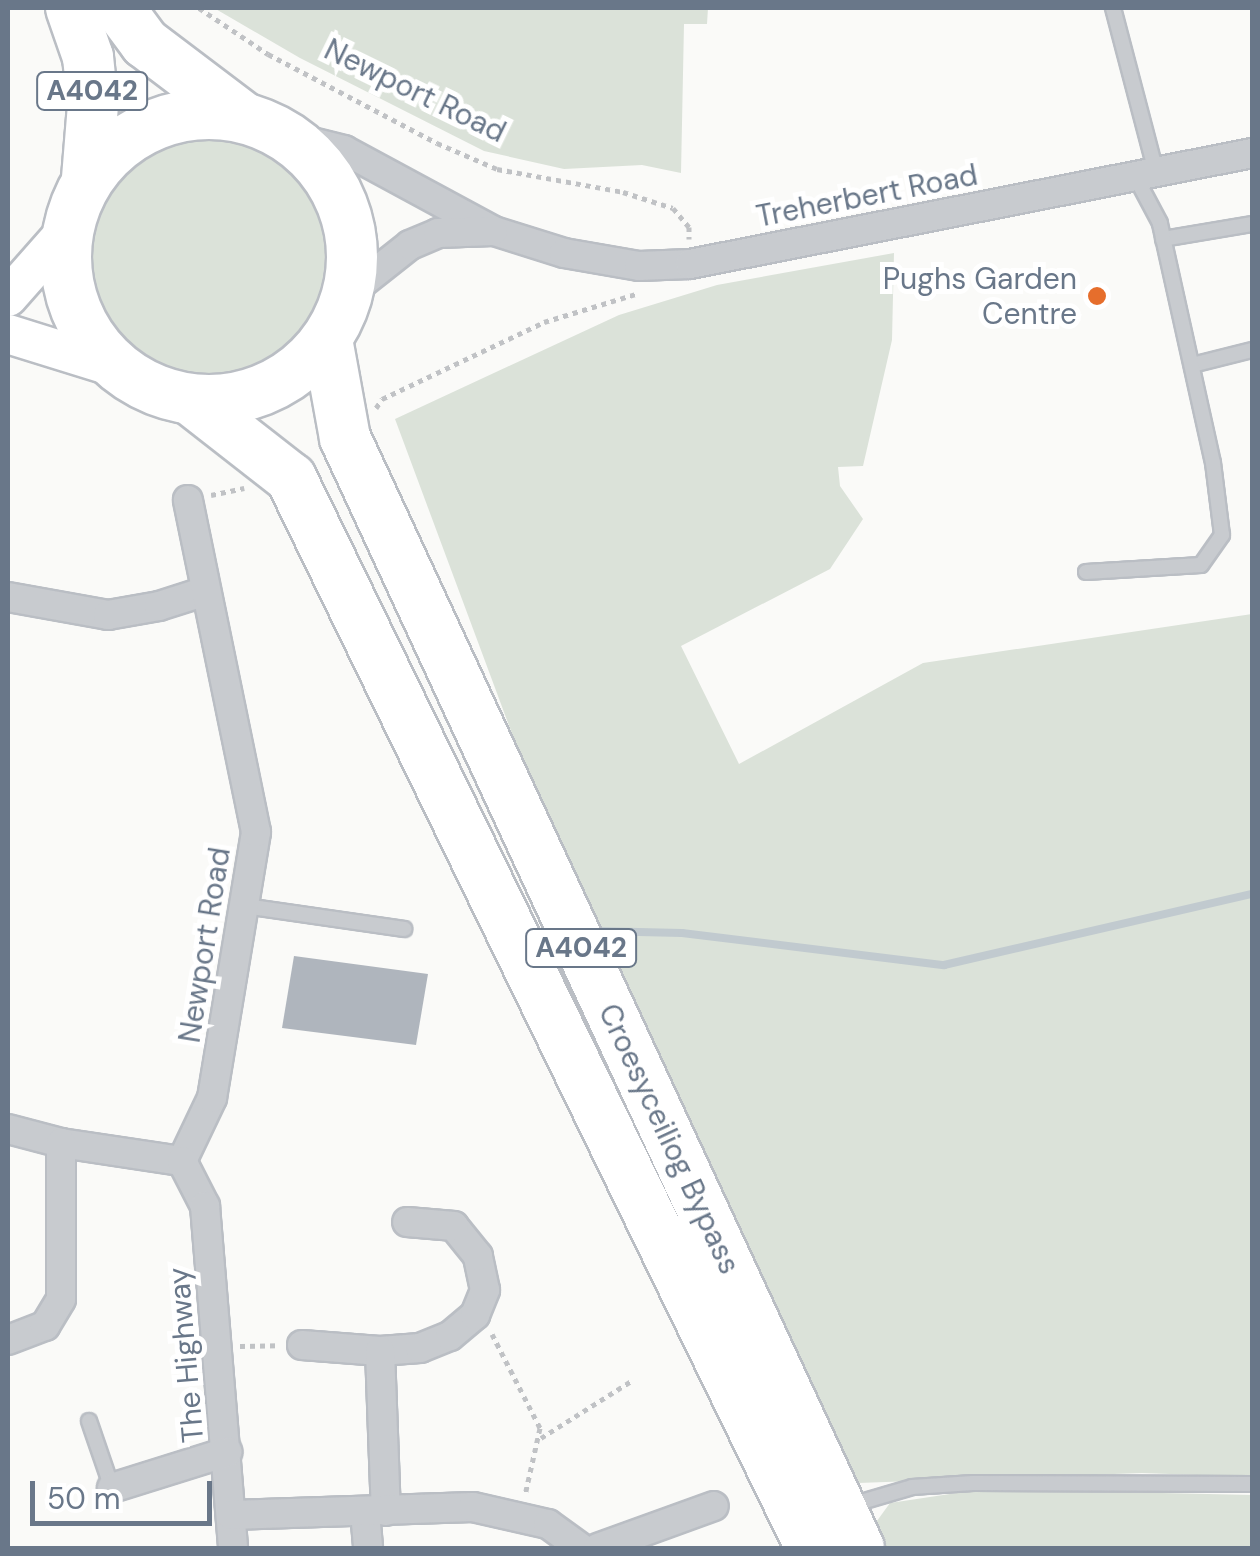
<!DOCTYPE html>
<style>
body{margin:0}
#map{position:relative;width:1260px;height:1556px;overflow:hidden;background:#fafaf8;font-family:"DM Sans",sans-serif}
div>[style]{position:absolute}
.green>*{inset:0;background:#dbe2d9}
.round{border-radius:50%}
.stream>*{height:8px;margin:-4px;padding:0 4px;transform-origin:4px;border-radius:4px;background:#c1cacf}
.building>*{inset:0;background:#afb5bd}
.path>*{height:5px;margin-top:-2.5px;transform-origin:0;background:repeating-linear-gradient(90deg,#c0c2c5 0 5px,transparent 0 10px)}
.roads{filter:drop-shadow(2px 0 #babec4) drop-shadow(-2px 0 #babec4) drop-shadow(0 2px #babec4) drop-shadow(0 -2px #babec4)}
.lane>*{height:14px;margin:-7px;padding:0 7px;transform-origin:7px;border-radius:7px;background:#c8cbcf}
.street>*{height:28px;margin:-14px;padding:0 14px;transform-origin:14px;border-radius:14px;background:#c8cbcf}
.secondary>*{height:38px;margin:-19px;padding:0 19px;transform-origin:19px;border-radius:19px;background:#fff}
.highway>*{height:50px;margin:-25px;padding:0 25px;transform-origin:25px;border-radius:25px;background:#fff}
.highway>.ring{margin:-25px;padding:0;box-sizing:content-box;background:none;border:50px solid #fff;border-radius:50%}
.dots>*{width:28px;height:28px;translate:-50% -50%;box-sizing:border-box;border:5px solid #fff;border-radius:50%}
span{translate:-50% -50%;white-space:nowrap;text-align:center;line-height:1.15;-webkit-text-stroke:10px #fff;paint-order:stroke}
.shield-label span{padding:2px 8px;background:#fff;border:2px solid;border-radius:8px;-webkit-text-stroke-width:0}
.shield-label{font-size:28px;color:#697789;font-weight:700}
.street-label{font-size:30px;color:#697789}
.poi-label{font-size:30px;color:#697789}
.right{translate:-100% -50%;text-align:right}
.frame{position:absolute;inset:0;border:10px solid #697789;pointer-events:none}
.scale{position:absolute;left:30px;top:1481px;width:182px;height:45px;box-sizing:border-box;border:5px solid #697789;border-top:0;padding-left:12px;font-size:30px;line-height:35px;white-space:nowrap;color:#697789;-webkit-text-stroke:8px #fff;paint-order:stroke}
</style>
<div id="map">
<div class="green">
<i style="clip-path:polygon(214px 8px,708px 8px,707px 24px,684px 24px,681px 173px,642px 165px,564px 169px,484px 151px,300px 58px)"></i>
<i class="round" style="left:88px;top:137px;width:242px;height:242px"></i>
<i style="clip-path:polygon(894px 253px,892px 340px,863px 466px,838px 467px,840px 486px,863px 519px,830px 569px,681px 646px,739px 764px,923px 663px,1252px 614px,1252px 1477px,1142px 1473px,858px 1483px,673px 1098px,527px 774px,395px 419px,619px 315px,717px 285px)"></i>
<i style="clip-path:polygon(983px 1489px,1252px 1495px,1252px 1548px,885px 1548px,874px 1525px,890px 1503px)"></i>
</div>
<div class="stream">
<i style="left:595px;top:931px;width:87px;rotate:1.3deg"></i>
<i style="left:682px;top:933px;width:264px;rotate:7deg"></i>
<i style="left:944px;top:965px;width:316px;rotate:-13deg"></i>
</div>
<div class="building">
<i style="clip-path:polygon(294px 956px,428px 974px,416px 1045px,282px 1028px)"></i>
</div>
<div class="path">
<i style="left:199px;top:8px;width:83px;rotate:33.7deg"></i>
<i style="left:268px;top:54px;width:191px;rotate:27.8deg"></i>
<i style="left:437px;top:143px;width:65px;rotate:23.4deg"></i>
<i style="left:497px;top:169px;width:128px;rotate:10.3deg"></i>
<i style="left:623px;top:192px;width:52px;rotate:17.7deg"></i>
<i style="left:673px;top:208px;width:25px;rotate:50deg"></i>
<i style="left:689px;top:227px;width:12px;rotate:90deg"></i>
<i style="left:376px;top:408px;width:11px;rotate:-56deg"></i>
<i style="left:382px;top:399px;width:179px;rotate:-25.4deg"></i>
<i style="left:544px;top:322px;width:99px;rotate:-17deg"></i>
<i style="left:211px;top:495px;width:34px;rotate:-12deg"></i>
<i style="left:492px;top:1334px;width:106px;rotate:62.9deg"></i>
<i style="left:540px;top:1428px;width:69px;rotate:102.6deg"></i>
<i style="left:240px;top:1346px;width:39px;rotate:-1deg"></i>
<i style="left:541px;top:1438px;width:107px;rotate:-32.3deg"></i>
</div>
<div class="roads">
<div class="lane">
<i style="left:1113px;top:8px;width:170px;rotate:75.3deg"></i>
<i style="left:1163px;top:239px;width:90px;rotate:-9.6deg"></i>
<i style="left:1192px;top:365px;width:62px;rotate:-14deg"></i>
<i style="left:1086px;top:572px;width:115px;rotate:-3.5deg"></i>
<i style="left:1201px;top:565px;width:37px;rotate:-55deg"></i>
<i style="left:1222px;top:535px;width:73px;rotate:-97.1deg"></i>
<i style="left:1213px;top:463px;width:246px;rotate:-102.5deg"></i>
<i style="left:1160px;top:223px;width:53px;rotate:-118deg"></i>
<i style="left:245px;top:906px;width:161px;rotate:8.2deg"></i>
<i style="left:89px;top:1421px;width:71px;rotate:71.1deg"></i>
<i style="left:851px;top:1505px;width:64px;rotate:-16.4deg"></i>
<i style="left:912px;top:1487px;width:61px;rotate:-3.8deg"></i>
<i style="left:973px;top:1483px;width:279px;rotate:0.2deg"></i>
</div>
<div class="street">
<i style="left:288px;top:136px;width:58px;rotate:14deg"></i>
<i style="left:344px;top:150px;width:170px;rotate:28.4deg"></i>
<i style="left:494px;top:231px;width:73px;rotate:17.4deg"></i>
<i style="left:564px;top:253px;width:76px;rotate:9.8deg"></i>
<i style="left:639px;top:266px;width:51px;rotate:-2.2deg"></i>
<i style="left:690px;top:264px;width:573px;rotate:-11.17deg"></i>
<i style="left:348px;top:294px;width:79px;rotate:-38.3deg"></i>
<i style="left:410px;top:245px;width:30px;rotate:-23deg"></i>
<i style="left:438px;top:233px;width:55px;rotate:-2.1deg"></i>
<i style="left:8px;top:597px;width:102px;rotate:10.2deg"></i>
<i style="left:108px;top:615px;width:52px;rotate:-10deg"></i>
<i style="left:159px;top:606px;width:49px;rotate:-17.7deg"></i>
<i style="left:8px;top:1129px;width:55px;rotate:14.8deg"></i>
<i style="left:61px;top:1143px;width:122px;rotate:8.5deg"></i>
<i style="left:182px;top:1161px;width:70px;rotate:-64.5deg"></i>
<i style="left:212px;top:1098px;width:270px;rotate:-80.6deg"></i>
<i style="left:256px;top:832px;width:339px;rotate:-101.6deg"></i>
<i style="left:182px;top:1161px;width:51px;rotate:62.9deg"></i>
<i style="left:205px;top:1206px;width:343px;rotate:85.3deg"></i>
<i style="left:8px;top:1340px;width:40px;rotate:-21deg"></i>
<i style="left:45px;top:1326px;width:31px;rotate:-59deg"></i>
<i style="left:61px;top:1299px;width:156px;rotate:-90deg"></i>
<i style="left:302px;top:1345px;width:78px;rotate:4.4deg"></i>
<i style="left:380px;top:1351px;width:40px;rotate:-4.3deg"></i>
<i style="left:420px;top:1348px;width:32px;rotate:-22deg"></i>
<i style="left:450px;top:1336px;width:33px;rotate:-40deg"></i>
<i style="left:475px;top:1315px;width:27px;rotate:-68deg"></i>
<i style="left:485px;top:1290px;width:35px;rotate:-102deg"></i>
<i style="left:478px;top:1256px;width:38px;rotate:-129deg"></i>
<i style="left:454px;top:1226px;width:47px;rotate:-175.1deg"></i>
<i style="left:380px;top:1351px;width:160px;rotate:87.9deg"></i>
<i style="left:112px;top:1488px;width:121px;rotate:-17.4deg"></i>
<i style="left:365px;top:1512px;width:36px;rotate:85deg"></i>
<i style="left:231px;top:1515px;width:242px;rotate:-1.9deg"></i>
<i style="left:473px;top:1507px;width:77px;rotate:12.8deg"></i>
<i style="left:548px;top:1524px;width:41px;rotate:36deg"></i>
<i style="left:598px;top:1548px;width:123px;rotate:-19.9deg"></i>
</div>
<div class="secondary">
<i style="left:8px;top:297px;width:89px;rotate:-48.6deg"></i>
<i style="left:8px;top:334px;width:114px;rotate:17.3deg"></i>
</div>
<div class="highway">
<i style="left:71px;top:8px;width:52px;rotate:70.9deg"></i>
<i style="left:88px;top:57px;width:48px;rotate:84.1deg"></i>
<i style="left:93px;top:105px;width:73px;rotate:94.7deg"></i>
<i style="left:119px;top:8px;width:44px;rotate:53.4deg"></i>
<i style="left:145px;top:43px;width:123px;rotate:37.1deg"></i>
<i class="ring" style="left:66px;top:114px;width:236px;height:236px"></i>
<i style="left:327px;top:339px;width:101px;rotate:79.7deg"></i>
<i style="left:345px;top:438px;width:1223px;rotate:65.15deg"></i>
<i style="left:191px;top:400px;width:127px;rotate:38deg"></i>
<i style="left:291px;top:478px;width:1190px;rotate:64.08deg"></i>
</div>
</div>
<div class="dots">
<i style="left:1097px;top:296px;background:#e66e2c"></i>
</div>
<div class="shield-label">
<span style="left:92px;top:91px">A4042</span>
<span style="left:581px;top:948px">A4042</span>
</div>
<div class="street-label">
<span style="left:415px;top:91px;rotate:26deg">Newport Road</span>
<span style="left:867px;top:196px;rotate:-11deg">Treherbert Road</span>
<span style="left:205px;top:945px;rotate:-81deg">Newport Road</span>
<span style="left:669px;top:1139px;rotate:65deg">Croesyceiliog Bypass</span>
<span style="left:186px;top:1355px;rotate:-95deg">The Highway</span>
</div>
<div class="poi-label">
<span class="right" style="left:1077px;top:296px">Pughs Garden<br>Centre</span>
</div>
<div class="frame"></div>
<div class="scale">50 m</div>
</div>
